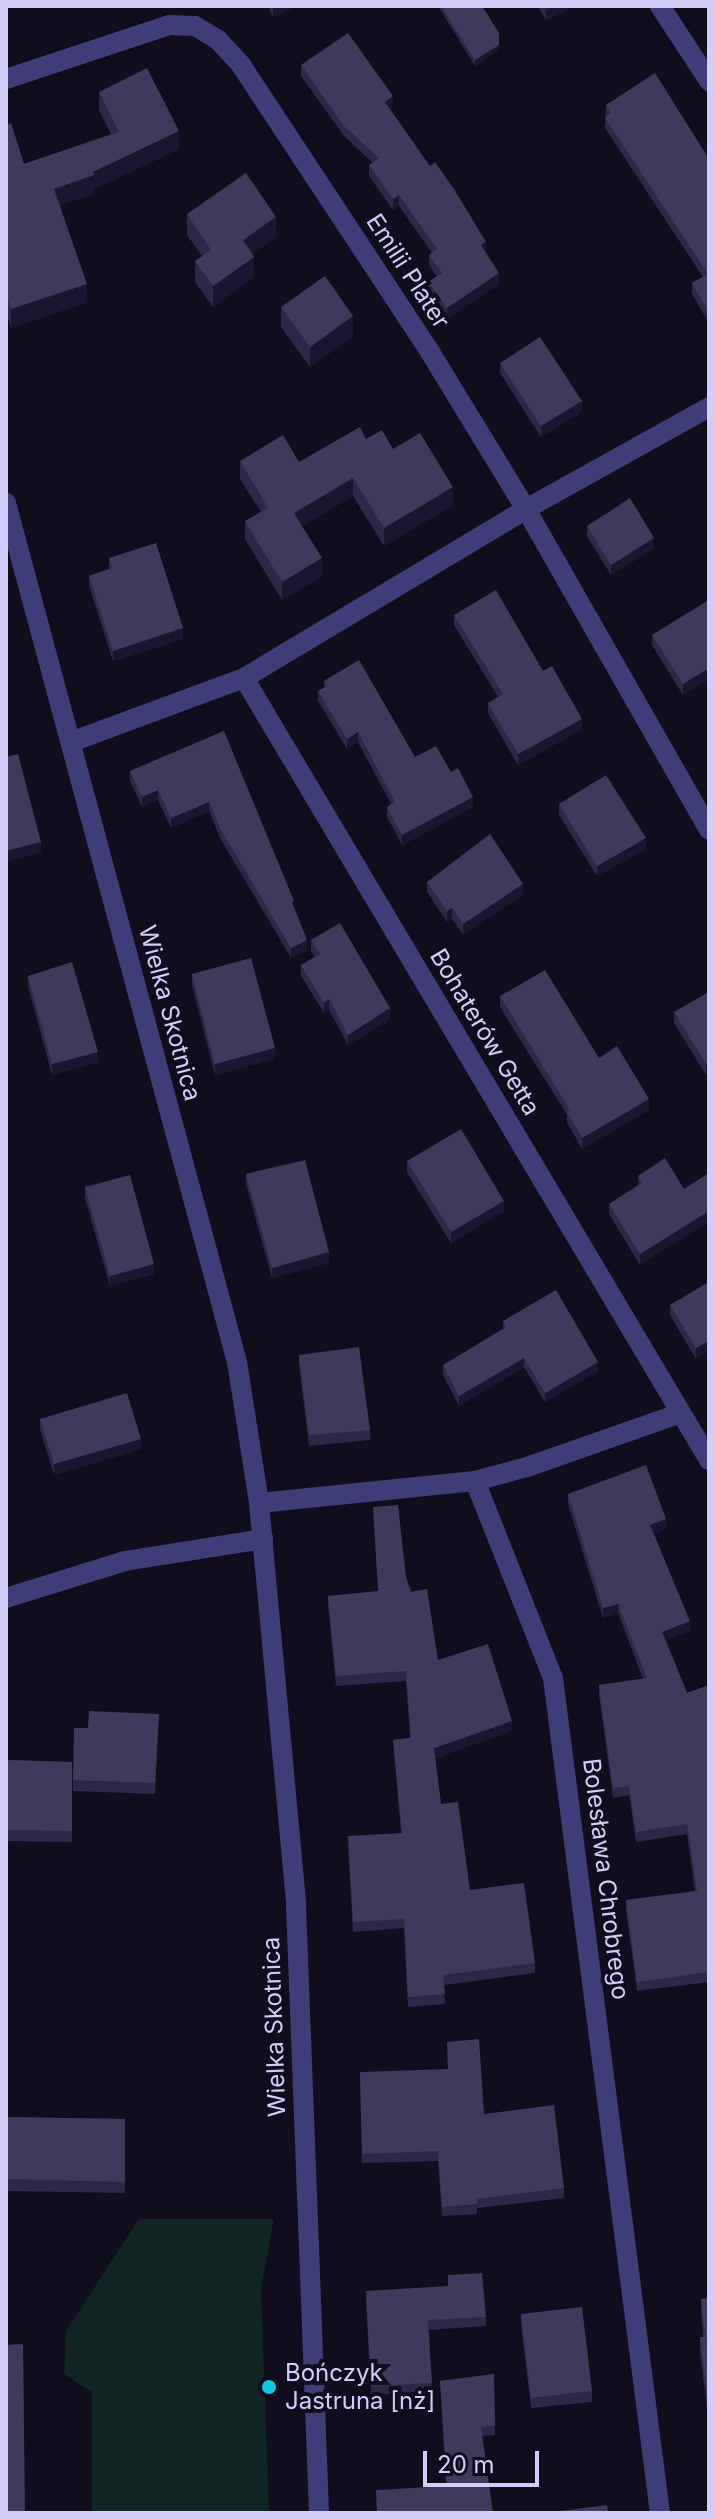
<!DOCTYPE html>
<meta charset="utf-8">
<style>
body{margin:0}
#map{position:relative;width:715px;height:2519px;overflow:hidden;background:#100d1c;font-family:Inter,sans-serif}
div>[style]{position:absolute}
.green>*{inset:0;background:#112525}
.minor>*{height:20px;margin:-10px;padding:0 10px;transform-origin:10px;border-radius:10px;background:#3f3d77}
.wall>*{inset:0;background:#2e2748}
.shaded-wall>*{inset:0;background:#1b152f}
.building>*{inset:0;background:#40395b}
.dots>*{width:22px;height:22px;translate:-50% -50%;box-sizing:border-box;border:4px solid #100d1c;border-radius:50%}
span{translate:-50% -50%;white-space:nowrap;text-align:center;line-height:1.15;-webkit-text-stroke:8px #100d1c;paint-order:stroke}
.street-label{font-size:24px;color:#d3cdfa}
.poi-label{font-size:24px;color:#d3cdfa}
.left{translate:0 -50%;text-align:left}
.frame{position:absolute;inset:0;border:8px solid #d3cdfa;pointer-events:none}
.scale{position:absolute;left:423px;top:2451px;width:116px;height:36px;box-sizing:border-box;border:4px solid #d3cdfa;border-top:0;padding-left:10px;font-size:24px;line-height:28px;white-space:nowrap;color:#d3cdfa;-webkit-text-stroke:6px #100d1c;paint-order:stroke}
</style>
<div id="map">
<div class="green">
<i style="clip-path:polygon(139px 2219px,274px 2219px,261px 2288px,269px 2513px,92px 2513px,92px 2392px,64px 2374px,66px 2331px)"></i>
</div>
<div class="minor">
<i style="left:660px;top:6px;width:90px;rotate:56.8deg"></i>
<i style="left:6px;top:79px;width:172px;rotate:-18.3deg"></i>
<i style="left:169px;top:25px;width:26px;rotate:2deg"></i>
<i style="left:195px;top:26px;width:27px;rotate:31deg"></i>
<i style="left:218px;top:40px;width:34px;rotate:47deg"></i>
<i style="left:241px;top:65px;width:344px;rotate:56.6deg"></i>
<i style="left:430px;top:352px;width:184px;rotate:58.6deg"></i>
<i style="left:526px;top:509px;width:369px;rotate:60.3deg"></i>
<i style="left:6px;top:503px;width:890px;rotate:74.95deg"></i>
<i style="left:237px;top:1362px;width:143px;rotate:81.1deg"></i>
<i style="left:259px;top:1503px;width:404px;rotate:84.7deg"></i>
<i style="left:296px;top:1905px;width:608px;rotate:87.83deg"></i>
<i style="left:244px;top:678px;width:910px;rotate:59.26deg"></i>
<i style="left:71px;top:742px;width:184px;rotate:-20.3deg"></i>
<i style="left:244px;top:678px;width:329px;rotate:-30.9deg"></i>
<i style="left:526px;top:509px;width:210px;rotate:-29.1deg"></i>
<i style="left:475px;top:1481px;width:212px;rotate:68.4deg"></i>
<i style="left:553px;top:1678px;width:842px;rotate:82.7deg"></i>
<i style="left:259px;top:1503px;width:217px;rotate:-5.8deg"></i>
<i style="left:475px;top:1481px;width:54px;rotate:-15.1deg"></i>
<i style="left:527px;top:1467px;width:163px;rotate:-19.3deg"></i>
<i style="left:6px;top:1598px;width:125px;rotate:-17.3deg"></i>
<i style="left:125px;top:1561px;width:140px;rotate:-9.1deg"></i>
</div>
<div class="wall">
<i style="clip-path:polygon(268px 6px,296px 6px,273px 17px)"></i>
<i style="clip-path:polygon(438px 6px,482px 6px,499px 50px,475px 66px)"></i>
<i style="clip-path:polygon(538px 6px,574px 6px,546px 20px)"></i>
<i style="clip-path:polygon(301px 65px,393px 106px,390px 109px,486px 253px,499px 284px,447px 319px,428px 293px,428px 282px,437px 277px,429px 265px,429px 255px,432px 253px,399px 206px,393px 210px,369px 176px,369px 165px,373px 163px,344px 136px,301px 76px)"></i>
<i style="clip-path:polygon(99px 92px,179px 149px,94px 189px,94px 194px,60px 205px,87px 302px,11px 328px,6px 312px,6px 125px,24px 164px,111px 134px,99px 110px)"></i>
<i style="clip-path:polygon(606px 105px,709px 159px,709px 323px,692px 294px,692px 283px,703px 277px,605px 128px)"></i>
<i style="clip-path:polygon(187px 214px,276px 237px,252px 254px,254px 277px,213px 307px,195px 282px,195px 261px,202px 256px,187px 235px)"></i>
<i style="clip-path:polygon(281px 307px,353px 336px,310px 367px,281px 327px)"></i>
<i style="clip-path:polygon(500px 363px,582px 411px,541px 437px,500px 373px)"></i>
<i style="clip-path:polygon(366px 439px,393px 449px,453px 505px,384px 546px,353px 496px,302px 526px,322px 576px,282px 600px,245px 539px,245px 521px,261px 512px,240px 479px,240px 461px,299px 462px)"></i>
<i style="clip-path:polygon(587px 526px,654px 548px,611px 575px,587px 536px)"></i>
<i style="clip-path:polygon(109px 558px,183px 639px,113px 661px,89px 586px,89px 576px,109px 569px)"></i>
<i style="clip-path:polygon(709px 600px,709px 679px,683px 695px,652px 645px,652px 635px)"></i>
<i style="clip-path:polygon(454px 615px,543px 671px,582px 729px,518px 765px,488px 713px,488px 703px,498px 697px,454px 625px)"></i>
<i style="clip-path:polygon(324px 681px,415px 757px,451px 772px,473px 807px,402px 845px,387px 817px,387px 807px,391px 804px,358px 742px,347px 749px,318px 701px,318px 691px,324px 688px)"></i>
<i style="clip-path:polygon(224px 731px,294px 909px,307px 950px,291px 958px,220px 838px,209px 811px,171px 828px,158px 800px,142px 807px,130px 781px,130px 771px)"></i>
<i style="clip-path:polygon(559px 804px,646px 849px,597px 876px,559px 815px)"></i>
<i style="clip-path:polygon(427px 882px,523px 895px,463px 934px,452px 919px,447px 922px,427px 892px)"></i>
<i style="clip-path:polygon(311px 940px,390px 1019px,348px 1045px,329px 1010px,324px 1013px,301px 976px,301px 965px,315px 957px,311px 951px)"></i>
<i style="clip-path:polygon(192px 974px,275px 1059px,215px 1075px,192px 985px)"></i>
<i style="clip-path:polygon(28px 976px,98px 1062px,52px 1075px,28px 986px)"></i>
<i style="clip-path:polygon(709px 992px,706px 1075px,674px 1023px,674px 1012px)"></i>
<i style="clip-path:polygon(500px 996px,649px 1110px,582px 1149px,567px 1122px,567px 1115px,500px 1007px)"></i>
<i style="clip-path:polygon(407px 1161px,504px 1211px,451px 1243px,407px 1172px)"></i>
<i style="clip-path:polygon(709px 1173px,709px 1221px,640px 1265px,609px 1214px,609px 1204px,638px 1185px,638px 1176px,684px 1189px)"></i>
<i style="clip-path:polygon(246px 1174px,329px 1263px,272px 1278px,246px 1184px)"></i>
<i style="clip-path:polygon(85px 1187px,154px 1274px,110px 1286px,85px 1198px)"></i>
<i style="clip-path:polygon(709px 1282px,696px 1359px,670px 1315px,670px 1305px)"></i>
<i style="clip-path:polygon(503px 1321px,598px 1371px,545px 1402px,524px 1367px,459px 1406px,443px 1375px,443px 1365px,503px 1330px)"></i>
<i style="clip-path:polygon(299px 1355px,370px 1430px,370px 1440px,309px 1446px,299px 1365px)"></i>
<i style="clip-path:polygon(40px 1419px,141px 1449px,54px 1475px,40px 1429px)"></i>
<i style="clip-path:polygon(568px 1494px,666px 1529px,654px 1533px,690px 1631px,666px 1640px,687px 1693px,709px 1685px,709px 1982px,637px 1991px,626px 1910px,626px 1900px,695px 1891px,687px 1834px,636px 1842px,629px 1795px,613px 1798px,599px 1695px,599px 1685px,643px 1679px,618px 1613px,603px 1618px,568px 1504px)"></i>
<i style="clip-path:polygon(406px 1577px,438px 1660px,512px 1731px,435px 1758px,441px 1804px,470px 1890px,535px 1963px,535px 1973px,444px 1985px,445px 2004px,408px 2007px,404px 1928px,353px 1932px,348px 1846px,401px 1833px,393px 1740px,410px 1738px,406px 1681px,336px 1686px,328px 1605px,328px 1596px,377px 1592px)"></i>
<i style="clip-path:polygon(159px 1714px,155px 1794px,73px 1791px,74px 1728px,88px 1728px)"></i>
<i style="clip-path:polygon(6px 1760px,72px 1762px,72px 1842px,6px 1841px)"></i>
<i style="clip-path:polygon(360px 2072px,484px 2114px,564px 2188px,564px 2198px,477px 2208px,477px 2214px,442px 2216px,438px 2161px,362px 2163px)"></i>
<i style="clip-path:polygon(6px 2117px,125px 2119px,125px 2193px,6px 2191px)"></i>
<i style="clip-path:polygon(448px 2275px,486px 2317px,486px 2326px,428px 2330px,432px 2392px,371px 2395px,366px 2300px,448px 2286px)"></i>
<i style="clip-path:polygon(709px 2298px,709px 2425px,700px 2352px,700px 2337px,703px 2337px,701px 2313px,701px 2299px)"></i>
<i style="clip-path:polygon(521px 2314px,592px 2391px,592px 2402px,531px 2408px,521px 2325px)"></i>
<i style="clip-path:polygon(494px 2374px,495px 2435px,482px 2436px,493px 2513px,446px 2486px,440px 2381px)"></i>
</div>
<div class="shaded-wall">
<i style="clip-path:polygon(273px 6px,296px 6px,273px 17px)"></i>
<i style="clip-path:polygon(553px 6px,574px 6px,546px 20px,546px 10px)"></i>
<i style="clip-path:polygon(499px 45px,499px 50px,475px 66px,475px 60px)"></i>
<i style="clip-path:polygon(393px 96px,393px 106px,385px 112px,385px 102px)"></i>
<i style="clip-path:polygon(179px 131px,179px 149px,94px 189px,94px 194px,54px 207px,54px 189px)"></i>
<i style="clip-path:polygon(399px 195px,399px 206px,393px 210px,393px 199px)"></i>
<i style="clip-path:polygon(276px 217px,276px 237px,243px 260px,243px 240px)"></i>
<i style="clip-path:polygon(486px 242px,486px 253px,481px 245px)"></i>
<i style="clip-path:polygon(254px 257px,254px 277px,213px 307px,213px 286px)"></i>
<i style="clip-path:polygon(499px 273px,499px 284px,447px 319px,447px 308px)"></i>
<i style="clip-path:polygon(87px 284px,87px 302px,11px 328px,11px 309px)"></i>
<i style="clip-path:polygon(353px 316px,353px 336px,310px 367px,310px 347px)"></i>
<i style="clip-path:polygon(582px 401px,582px 411px,541px 437px,541px 426px)"></i>
<i style="clip-path:polygon(353px 478px,353px 496px,294px 531px,294px 513px)"></i>
<i style="clip-path:polygon(453px 487px,453px 505px,384px 546px,384px 528px)"></i>
<i style="clip-path:polygon(654px 538px,654px 548px,611px 575px,611px 565px)"></i>
<i style="clip-path:polygon(322px 558px,322px 576px,282px 600px,282px 582px)"></i>
<i style="clip-path:polygon(183px 628px,183px 639px,113px 661px,113px 651px)"></i>
<i style="clip-path:polygon(709px 668px,709px 679px,683px 695px,683px 684px)"></i>
<i style="clip-path:polygon(582px 719px,582px 729px,518px 765px,518px 754px)"></i>
<i style="clip-path:polygon(358px 732px,358px 742px,347px 749px,347px 739px)"></i>
<i style="clip-path:polygon(158px 790px,158px 800px,142px 807px,142px 797px)"></i>
<i style="clip-path:polygon(473px 797px,473px 807px,402px 845px,402px 835px)"></i>
<i style="clip-path:polygon(209px 802px,209px 811px,171px 828px,171px 818px)"></i>
<i style="clip-path:polygon(646px 838px,646px 849px,597px 876px,597px 866px)"></i>
<i style="clip-path:polygon(41px 842px,41px 852px,6px 862px,6px 851px)"></i>
<i style="clip-path:polygon(523px 884px,523px 895px,463px 934px,463px 924px)"></i>
<i style="clip-path:polygon(452px 908px,452px 919px,447px 922px,447px 911px)"></i>
<i style="clip-path:polygon(307px 940px,307px 950px,291px 958px,291px 948px)"></i>
<i style="clip-path:polygon(329px 999px,329px 1010px,324px 1013px,324px 1003px)"></i>
<i style="clip-path:polygon(390px 1008px,390px 1019px,348px 1045px,348px 1035px)"></i>
<i style="clip-path:polygon(275px 1048px,275px 1059px,215px 1075px,215px 1064px)"></i>
<i style="clip-path:polygon(98px 1052px,98px 1062px,52px 1075px,52px 1064px)"></i>
<i style="clip-path:polygon(709px 1062px,709px 1073px,706px 1075px,706px 1064px)"></i>
<i style="clip-path:polygon(649px 1099px,649px 1110px,582px 1149px,582px 1138px)"></i>
<i style="clip-path:polygon(504px 1201px,504px 1211px,451px 1243px,451px 1232px)"></i>
<i style="clip-path:polygon(709px 1211px,709px 1221px,640px 1265px,640px 1254px)"></i>
<i style="clip-path:polygon(329px 1252px,329px 1263px,272px 1278px,272px 1268px)"></i>
<i style="clip-path:polygon(154px 1264px,154px 1274px,110px 1286px,110px 1276px)"></i>
<i style="clip-path:polygon(709px 1341px,709px 1351px,696px 1359px,696px 1348px)"></i>
<i style="clip-path:polygon(524px 1358px,524px 1367px,459px 1406px,459px 1396px)"></i>
<i style="clip-path:polygon(598px 1362px,598px 1371px,545px 1402px,545px 1393px)"></i>
<i style="clip-path:polygon(141px 1439px,141px 1449px,54px 1475px,54px 1464px)"></i>
<i style="clip-path:polygon(666px 1519px,666px 1529px,650px 1535px,650px 1525px)"></i>
<i style="clip-path:polygon(618px 1604px,618px 1613px,603px 1618px,603px 1608px)"></i>
<i style="clip-path:polygon(690px 1621px,690px 1631px,662px 1642px,662px 1632px)"></i>
<i style="clip-path:polygon(512px 1721px,512px 1731px,434px 1758px,434px 1748px)"></i>
</div>
<div class="building">
<i style="clip-path:polygon(441px 6px,482px 6px,499px 33px,499px 45px,475px 60px)"></i>
<i style="clip-path:polygon(348px 33px,393px 96px,385px 102px,430px 166px,435px 162px,454px 189px,486px 242px,481px 245px,499px 273px,447px 308px,428px 282px,442px 273px,429px 255px,437px 249px,399px 195px,393px 199px,369px 165px,379px 158px,344px 126px,301px 65px)"></i>
<i style="clip-path:polygon(147px 68px,179px 131px,93px 172px,94px 175px,54px 189px,87px 284px,11px 309px,6px 294px,6px 125px,11px 123px,24px 164px,119px 132px,99px 92px)"></i>
<i style="clip-path:polygon(655px 73px,709px 159px,709px 313px,692px 283px,708px 274px,605px 118px,611px 113px,606px 105px)"></i>
<i style="clip-path:polygon(246px 173px,276px 217px,243px 240px,254px 257px,213px 286px,195px 261px,211px 250px,187px 214px)"></i>
<i style="clip-path:polygon(325px 276px,353px 316px,310px 347px,281px 307px)"></i>
<i style="clip-path:polygon(540px 337px,582px 401px,541px 426px,500px 363px)"></i>
<i style="clip-path:polygon(360px 427px,366px 439px,382px 430px,393px 449px,420px 433px,453px 487px,384px 528px,353px 478px,294px 513px,322px 558px,282px 582px,245px 521px,268px 508px,240px 461px,283px 435px,299px 462px)"></i>
<i style="clip-path:polygon(630px 498px,654px 538px,611px 565px,587px 526px)"></i>
<i style="clip-path:polygon(156px 543px,183px 628px,113px 651px,89px 576px,112px 568px,109px 558px)"></i>
<i style="clip-path:polygon(496px 590px,543px 671px,552px 666px,582px 719px,518px 754px,488px 703px,503px 694px,454px 615px)"></i>
<i style="clip-path:polygon(709px 600px,709px 668px,683px 684px,652px 635px)"></i>
<i style="clip-path:polygon(359px 660px,415px 757px,436px 746px,451px 772px,458px 768px,473px 797px,402px 835px,387px 807px,395px 802px,358px 732px,347px 739px,318px 691px,327px 686px,324px 681px)"></i>
<i style="clip-path:polygon(224px 731px,294px 901px,292px 902px,307px 940px,291px 948px,220px 828px,209px 802px,171px 818px,158px 790px,142px 797px,130px 771px)"></i>
<i style="clip-path:polygon(18px 754px,41px 842px,6px 851px,6px 757px)"></i>
<i style="clip-path:polygon(606px 775px,646px 838px,597px 866px,559px 804px)"></i>
<i style="clip-path:polygon(490px 834px,523px 884px,463px 924px,452px 908px,447px 911px,427px 882px)"></i>
<i style="clip-path:polygon(340px 923px,390px 1008px,348px 1035px,329px 999px,324px 1003px,301px 965px,320px 954px,311px 940px)"></i>
<i style="clip-path:polygon(251px 958px,275px 1048px,215px 1064px,192px 974px)"></i>
<i style="clip-path:polygon(72px 962px,98px 1052px,52px 1064px,28px 976px)"></i>
<i style="clip-path:polygon(545px 970px,599px 1058px,617px 1046px,649px 1099px,582px 1138px,567px 1112px,570px 1110px,500px 996px)"></i>
<i style="clip-path:polygon(709px 992px,709px 1062px,706px 1064px,674px 1012px)"></i>
<i style="clip-path:polygon(461px 1129px,504px 1201px,451px 1232px,407px 1161px)"></i>
<i style="clip-path:polygon(665px 1158px,684px 1189px,709px 1173px,709px 1211px,640px 1254px,609px 1204px,642px 1183px,638px 1176px)"></i>
<i style="clip-path:polygon(305px 1160px,329px 1252px,272px 1268px,246px 1174px)"></i>
<i style="clip-path:polygon(130px 1175px,154px 1264px,110px 1276px,85px 1187px)"></i>
<i style="clip-path:polygon(709px 1282px,709px 1341px,696px 1348px,670px 1305px)"></i>
<i style="clip-path:polygon(556px 1290px,598px 1362px,545px 1393px,524px 1358px,459px 1396px,443px 1365px,506px 1327px,503px 1321px)"></i>
<i style="clip-path:polygon(359px 1347px,370px 1430px,309px 1435px,299px 1355px)"></i>
<i style="clip-path:polygon(127px 1393px,141px 1439px,54px 1464px,40px 1419px)"></i>
<i style="clip-path:polygon(646px 1465px,666px 1519px,650px 1525px,690px 1621px,662px 1632px,687px 1693px,709px 1685px,709px 1972px,637px 1982px,626px 1900px,697px 1891px,687px 1824px,636px 1832px,629px 1786px,613px 1788px,599px 1685px,647px 1678px,618px 1604px,603px 1608px,568px 1494px)"></i>
<i style="clip-path:polygon(398px 1505px,406px 1577px,410px 1592px,427px 1589px,438px 1660px,488px 1644px,512px 1721px,434px 1748px,441px 1804px,458px 1802px,470px 1890px,524px 1883px,535px 1963px,443px 1975px,445px 1994px,408px 1997px,404px 1919px,353px 1922px,348px 1836px,402px 1833px,393px 1740px,411px 1738px,406px 1671px,336px 1676px,328px 1596px,378px 1591px,373px 1507px)"></i>
<i style="clip-path:polygon(89px 1711px,159px 1714px,155px 1783px,73px 1780px,74px 1728px,88px 1728px)"></i>
<i style="clip-path:polygon(6px 1760px,72px 1762px,72px 1831px,6px 1830px)"></i>
<i style="clip-path:polygon(479px 2039px,484px 2114px,554px 2105px,564px 2188px,477px 2199px,477px 2204px,442px 2207px,438px 2151px,362px 2154px,360px 2072px,448px 2069px,447px 2042px)"></i>
<i style="clip-path:polygon(6px 2117px,125px 2119px,125px 2182px,6px 2179px)"></i>
<i style="clip-path:polygon(482px 2273px,486px 2317px,428px 2320px,432px 2383px,371px 2386px,366px 2291px,448px 2286px,448px 2275px)"></i>
<i style="clip-path:polygon(709px 2298px,709px 2411px,700px 2337px,705px 2337px,701px 2299px)"></i>
<i style="clip-path:polygon(582px 2307px,592px 2391px,531px 2398px,521px 2314px)"></i>
<i style="clip-path:polygon(23px 2344px,25px 2513px,6px 2513px,6px 2345px)"></i>
<i style="clip-path:polygon(494px 2374px,495px 2426px,481px 2427px,493px 2513px,377px 2513px,376px 2490px,447px 2486px,440px 2381px)"></i>
<i style="clip-path:polygon(607px 2505px,608px 2513px,545px 2513px)"></i>
</div>
<div class="dots">
<i style="left:269px;top:2387px;background:#15c7de"></i>
</div>
<div class="street-label">
<span style="left:408px;top:271px;rotate:57deg">Emilii Plater</span>
<span style="left:170px;top:1013px;rotate:75deg">Wielka Skotnica</span>
<span style="left:485px;top:1032px;rotate:59deg">Bohaterów Getta</span>
<span style="left:606px;top:1879px;rotate:83deg">Bolesława Chrobrego</span>
<span style="left:274px;top:2027px;rotate:-92deg">Wielka Skotnica</span>
</div>
<div class="poi-label">
<span class="left" style="left:285px;top:2387px">Bończyk<br>Jastruna [nż]</span>
</div>
<div class="frame"></div>
<div class="scale">20 m</div>
</div>
